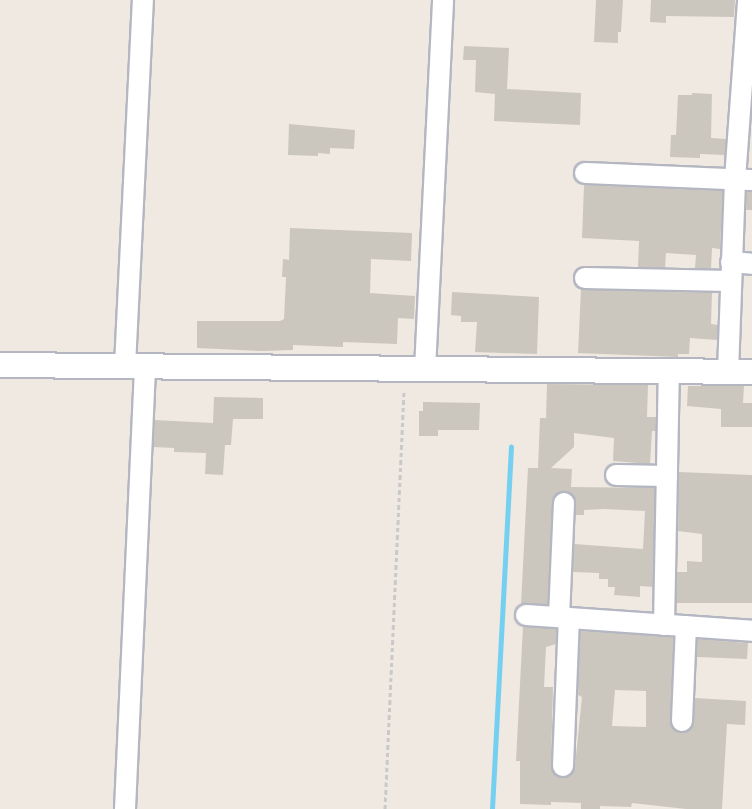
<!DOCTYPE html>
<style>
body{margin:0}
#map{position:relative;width:752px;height:809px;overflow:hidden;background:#efe9e1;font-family:Rubik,sans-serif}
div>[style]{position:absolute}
.stream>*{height:5px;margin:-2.5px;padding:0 2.5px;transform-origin:2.5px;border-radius:2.5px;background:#75cff0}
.building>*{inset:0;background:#cbc7bf}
.path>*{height:3px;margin-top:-1.5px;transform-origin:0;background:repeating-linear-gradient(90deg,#c9c9c9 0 4.5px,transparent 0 7.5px)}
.roads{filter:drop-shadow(2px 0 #b4b7c1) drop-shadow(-2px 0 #b4b7c1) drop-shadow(0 2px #b4b7c1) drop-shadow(0 -2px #b4b7c1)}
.minor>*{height:20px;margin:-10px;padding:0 10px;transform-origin:10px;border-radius:10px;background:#fff}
.tertiary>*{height:24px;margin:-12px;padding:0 12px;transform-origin:12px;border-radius:12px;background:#fff}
span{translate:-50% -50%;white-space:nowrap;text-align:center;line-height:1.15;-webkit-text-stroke:5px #fff;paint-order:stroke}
</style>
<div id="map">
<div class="stream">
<i style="left:492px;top:809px;width:363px;rotate:-87deg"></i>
</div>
<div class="building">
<i style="clip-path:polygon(596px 0,623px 0,621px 32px,618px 32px,618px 43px,594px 42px)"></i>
<i style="clip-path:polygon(651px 0,735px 0,734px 17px,666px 16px,666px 23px,650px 22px)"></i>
<i style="clip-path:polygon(464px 46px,509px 48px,507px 89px,581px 93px,580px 125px,494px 121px,495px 94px,475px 92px,476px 60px,463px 60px)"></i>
<i style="clip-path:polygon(692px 93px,712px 94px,711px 138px,726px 139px,725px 155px,700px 154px,700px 158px,670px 157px,671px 135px,676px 135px,678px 95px,692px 95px)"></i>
<i style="clip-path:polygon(289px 124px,355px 130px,354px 149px,330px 148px,330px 154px,318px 153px,318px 156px,288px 155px)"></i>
<i style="clip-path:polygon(584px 185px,723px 191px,720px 249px,712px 248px,711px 269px,695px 268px,696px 255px,666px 253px,665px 268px,638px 267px,639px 241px,582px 238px)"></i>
<i style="clip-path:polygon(747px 192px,752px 192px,752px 210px,746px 210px)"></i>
<i style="clip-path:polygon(290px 228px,412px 233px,411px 261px,371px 259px,370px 293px,415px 296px,414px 319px,398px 318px,397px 344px,343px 342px,343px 347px,293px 345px,293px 350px,262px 351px,197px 348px,197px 321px,280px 321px,284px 319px,286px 277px,282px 277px,283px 259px,289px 260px)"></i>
<i style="clip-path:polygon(581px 289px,712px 293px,711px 324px,718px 325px,717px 340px,690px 338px,689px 354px,678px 354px,678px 357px,578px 353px)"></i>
<i style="clip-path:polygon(452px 292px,539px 297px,537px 354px,475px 352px,477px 322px,461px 322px,461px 316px,451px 315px)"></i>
<i style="clip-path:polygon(547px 384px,648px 385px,647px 417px,656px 417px,656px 431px,652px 431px,650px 464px,613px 461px,614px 438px,574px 433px,574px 447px,551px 468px,572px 469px,571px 487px,655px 488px,653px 587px,640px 586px,640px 597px,614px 595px,615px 587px,608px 587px,608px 579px,599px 579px,599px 573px,573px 572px,574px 544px,643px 549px,645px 511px,604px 509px,584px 510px,584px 515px,575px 515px,575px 498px,564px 491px,554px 496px,552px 502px,548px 604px,521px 604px,528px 468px,538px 468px,540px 418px,546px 418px)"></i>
<i style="clip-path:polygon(688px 386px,744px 386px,743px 403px,752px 403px,752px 427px,721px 427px,721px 409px,687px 406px)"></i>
<i style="clip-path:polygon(214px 397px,263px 398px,263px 419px,233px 419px,231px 445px,225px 445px,223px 475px,205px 474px,206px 453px,174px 452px,174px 448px,153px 447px,155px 420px,213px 423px)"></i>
<i style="clip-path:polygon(423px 402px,480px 403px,479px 430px,438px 430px,438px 436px,419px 436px,419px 411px,423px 411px)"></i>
<i style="clip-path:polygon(679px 472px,752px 475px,752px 603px,676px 603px,677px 572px,687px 572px,687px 561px,702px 562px,702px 534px,678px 531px)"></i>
<i style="clip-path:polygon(evenodd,523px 626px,557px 629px,556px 644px,546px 647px,544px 687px,553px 687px,551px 766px,557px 776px,569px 776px,575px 766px,582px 697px,578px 695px,580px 631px,674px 637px,670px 720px,676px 731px,687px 732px,692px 727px,695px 698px,746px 701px,745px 725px,727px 724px,722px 809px,686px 809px,632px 803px,631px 807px,600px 806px,600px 809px,581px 809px,581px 803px,551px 802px,551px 805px,520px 804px,520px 761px,516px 761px,523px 626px,615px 690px,646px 691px,646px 727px,612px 726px,615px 690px)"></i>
<i style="clip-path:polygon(697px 639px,748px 643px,747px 659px,697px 657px)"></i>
</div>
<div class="path">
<i style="left:385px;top:809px;width:419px;rotate:-87.4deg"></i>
</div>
<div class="roads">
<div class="minor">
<i style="left:585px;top:173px;width:167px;rotate:2.4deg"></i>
<i style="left:731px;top:262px;width:21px;rotate:5deg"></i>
<i style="left:585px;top:278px;width:145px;rotate:1.2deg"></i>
<i style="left:125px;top:366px;width:366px;rotate:-87.2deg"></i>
<i style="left:425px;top:370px;width:370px;rotate:-87.2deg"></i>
<i style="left:728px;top:372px;width:193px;rotate:-87.9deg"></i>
<i style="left:735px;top:179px;width:179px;rotate:-85.8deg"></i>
<i style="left:616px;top:475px;width:51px;rotate:1.1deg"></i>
<i style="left:526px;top:615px;width:227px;rotate:4deg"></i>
<i style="left:559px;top:617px;width:114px;rotate:-87.5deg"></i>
<i style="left:664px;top:625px;width:254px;rotate:-88.9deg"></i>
<i style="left:682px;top:721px;width:95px;rotate:-87.6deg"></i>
<i style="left:563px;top:766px;width:148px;rotate:-87.7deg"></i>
<i style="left:125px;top:809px;width:442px;rotate:-87.4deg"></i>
</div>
<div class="tertiary">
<i style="left:0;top:365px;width:752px;rotate:0.53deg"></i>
</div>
</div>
</div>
